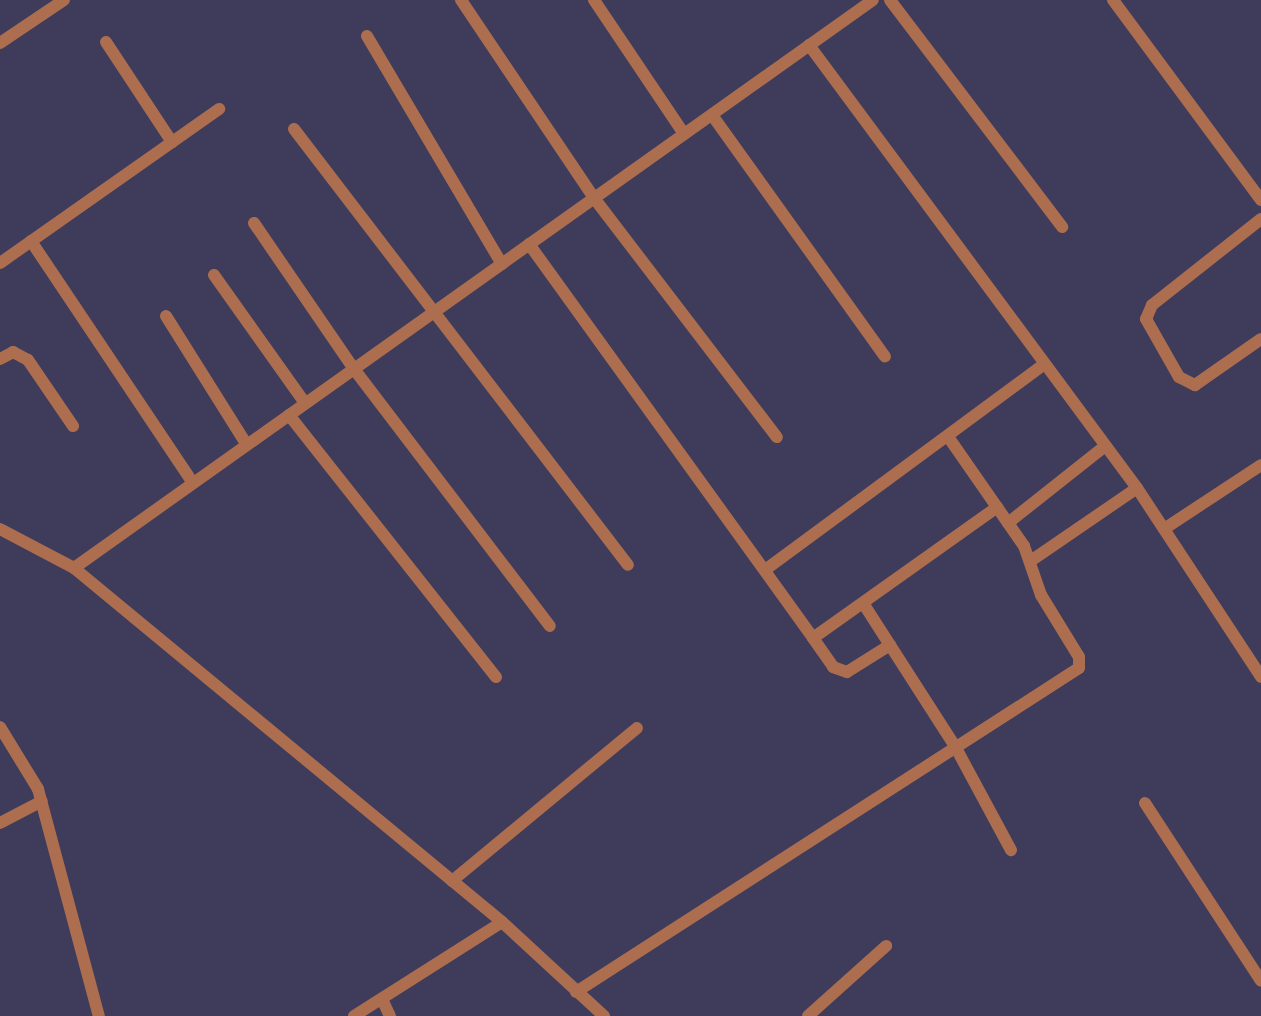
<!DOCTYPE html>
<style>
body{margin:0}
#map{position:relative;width:1261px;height:1016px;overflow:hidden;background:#3e3c5a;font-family:"Roboto Condensed",sans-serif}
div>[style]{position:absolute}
.street>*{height:12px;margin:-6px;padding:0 6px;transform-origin:6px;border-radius:6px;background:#ad6e4f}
span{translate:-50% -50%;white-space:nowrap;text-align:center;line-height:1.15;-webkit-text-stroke:6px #252533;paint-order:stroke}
</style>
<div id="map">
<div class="street">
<i style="left:461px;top:0;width:239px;rotate:56.1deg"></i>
<i style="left:594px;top:198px;width:301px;rotate:52.6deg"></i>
<i style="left:594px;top:0;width:161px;rotate:56.1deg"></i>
<i style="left:890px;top:0;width:285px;rotate:52.8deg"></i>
<i style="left:1113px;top:0;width:249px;rotate:53.5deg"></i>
<i style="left:367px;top:36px;width:265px;rotate:59.4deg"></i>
<i style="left:106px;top:42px;width:120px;rotate:56.6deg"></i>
<i style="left:0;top:43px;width:77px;rotate:-33.9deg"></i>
<i style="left:809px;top:45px;width:551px;rotate:53.48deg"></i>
<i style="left:1137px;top:488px;width:226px;rotate:56.7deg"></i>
<i style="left:712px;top:115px;width:297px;rotate:54.4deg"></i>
<i style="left:294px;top:129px;width:549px;rotate:52.55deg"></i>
<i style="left:1261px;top:219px;width:139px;rotate:141.7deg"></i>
<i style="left:1152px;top:305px;width:15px;rotate:113deg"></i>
<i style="left:1146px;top:319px;width:67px;rotate:60.4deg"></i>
<i style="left:1179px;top:377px;width:18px;rotate:27deg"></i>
<i style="left:1195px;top:385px;width:80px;rotate:-34.9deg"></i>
<i style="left:254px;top:223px;width:177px;rotate:55.6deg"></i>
<i style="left:354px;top:369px;width:323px;rotate:52.7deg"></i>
<i style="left:31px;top:241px;width:291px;rotate:56.2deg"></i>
<i style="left:529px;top:244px;width:486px;rotate:54.2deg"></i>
<i style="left:813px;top:638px;width:226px;rotate:-35.4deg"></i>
<i style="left:0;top:263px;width:268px;rotate:-35.1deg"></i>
<i style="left:214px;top:275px;width:157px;rotate:54.6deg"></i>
<i style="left:166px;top:316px;width:152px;rotate:57.9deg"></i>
<i style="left:0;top:359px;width:15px;rotate:-28deg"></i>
<i style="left:13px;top:352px;width:17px;rotate:28deg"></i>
<i style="left:28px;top:360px;width:80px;rotate:55.7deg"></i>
<i style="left:289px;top:415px;width:334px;rotate:51.7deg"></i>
<i style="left:1008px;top:523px;width:124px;rotate:-38.4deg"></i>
<i style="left:0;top:529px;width:84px;rotate:27.8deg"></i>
<i style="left:74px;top:568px;width:555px;rotate:39.59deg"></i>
<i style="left:502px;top:922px;width:139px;rotate:42.7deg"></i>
<i style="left:1164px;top:529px;width:116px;rotate:-33.4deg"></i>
<i style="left:1032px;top:560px;width:127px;rotate:-34.4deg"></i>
<i style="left:74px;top:568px;width:980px;rotate:-35.41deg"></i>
<i style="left:765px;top:570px;width:347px;rotate:-36.4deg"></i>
<i style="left:863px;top:603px;width:172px;rotate:57.3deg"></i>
<i style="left:956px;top:748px;width:116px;rotate:61.7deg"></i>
<i style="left:813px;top:638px;width:35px;rotate:55deg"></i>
<i style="left:833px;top:667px;width:15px;rotate:20deg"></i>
<i style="left:847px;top:672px;width:51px;rotate:-32.1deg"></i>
<i style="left:0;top:727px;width:73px;rotate:58.5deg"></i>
<i style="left:38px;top:789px;width:235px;rotate:75deg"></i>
<i style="left:1145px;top:803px;width:212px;rotate:56.9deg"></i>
<i style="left:0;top:823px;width:47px;rotate:-27.6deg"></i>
<i style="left:452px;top:881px;width:240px;rotate:-39.6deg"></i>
<i style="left:576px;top:992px;width:598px;rotate:-32.79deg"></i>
<i style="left:1079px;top:668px;width:11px;rotate:-90deg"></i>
<i style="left:1079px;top:657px;width:73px;rotate:-121.5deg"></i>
<i style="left:1041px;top:595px;width:52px;rotate:-109.1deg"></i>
<i style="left:1024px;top:546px;width:131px;rotate:-124.8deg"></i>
<i style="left:382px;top:999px;width:19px;rotate:65deg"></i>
<i style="left:354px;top:1016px;width:175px;rotate:-32.4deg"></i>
<i style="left:808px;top:1016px;width:105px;rotate:-41.9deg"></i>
</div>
</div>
